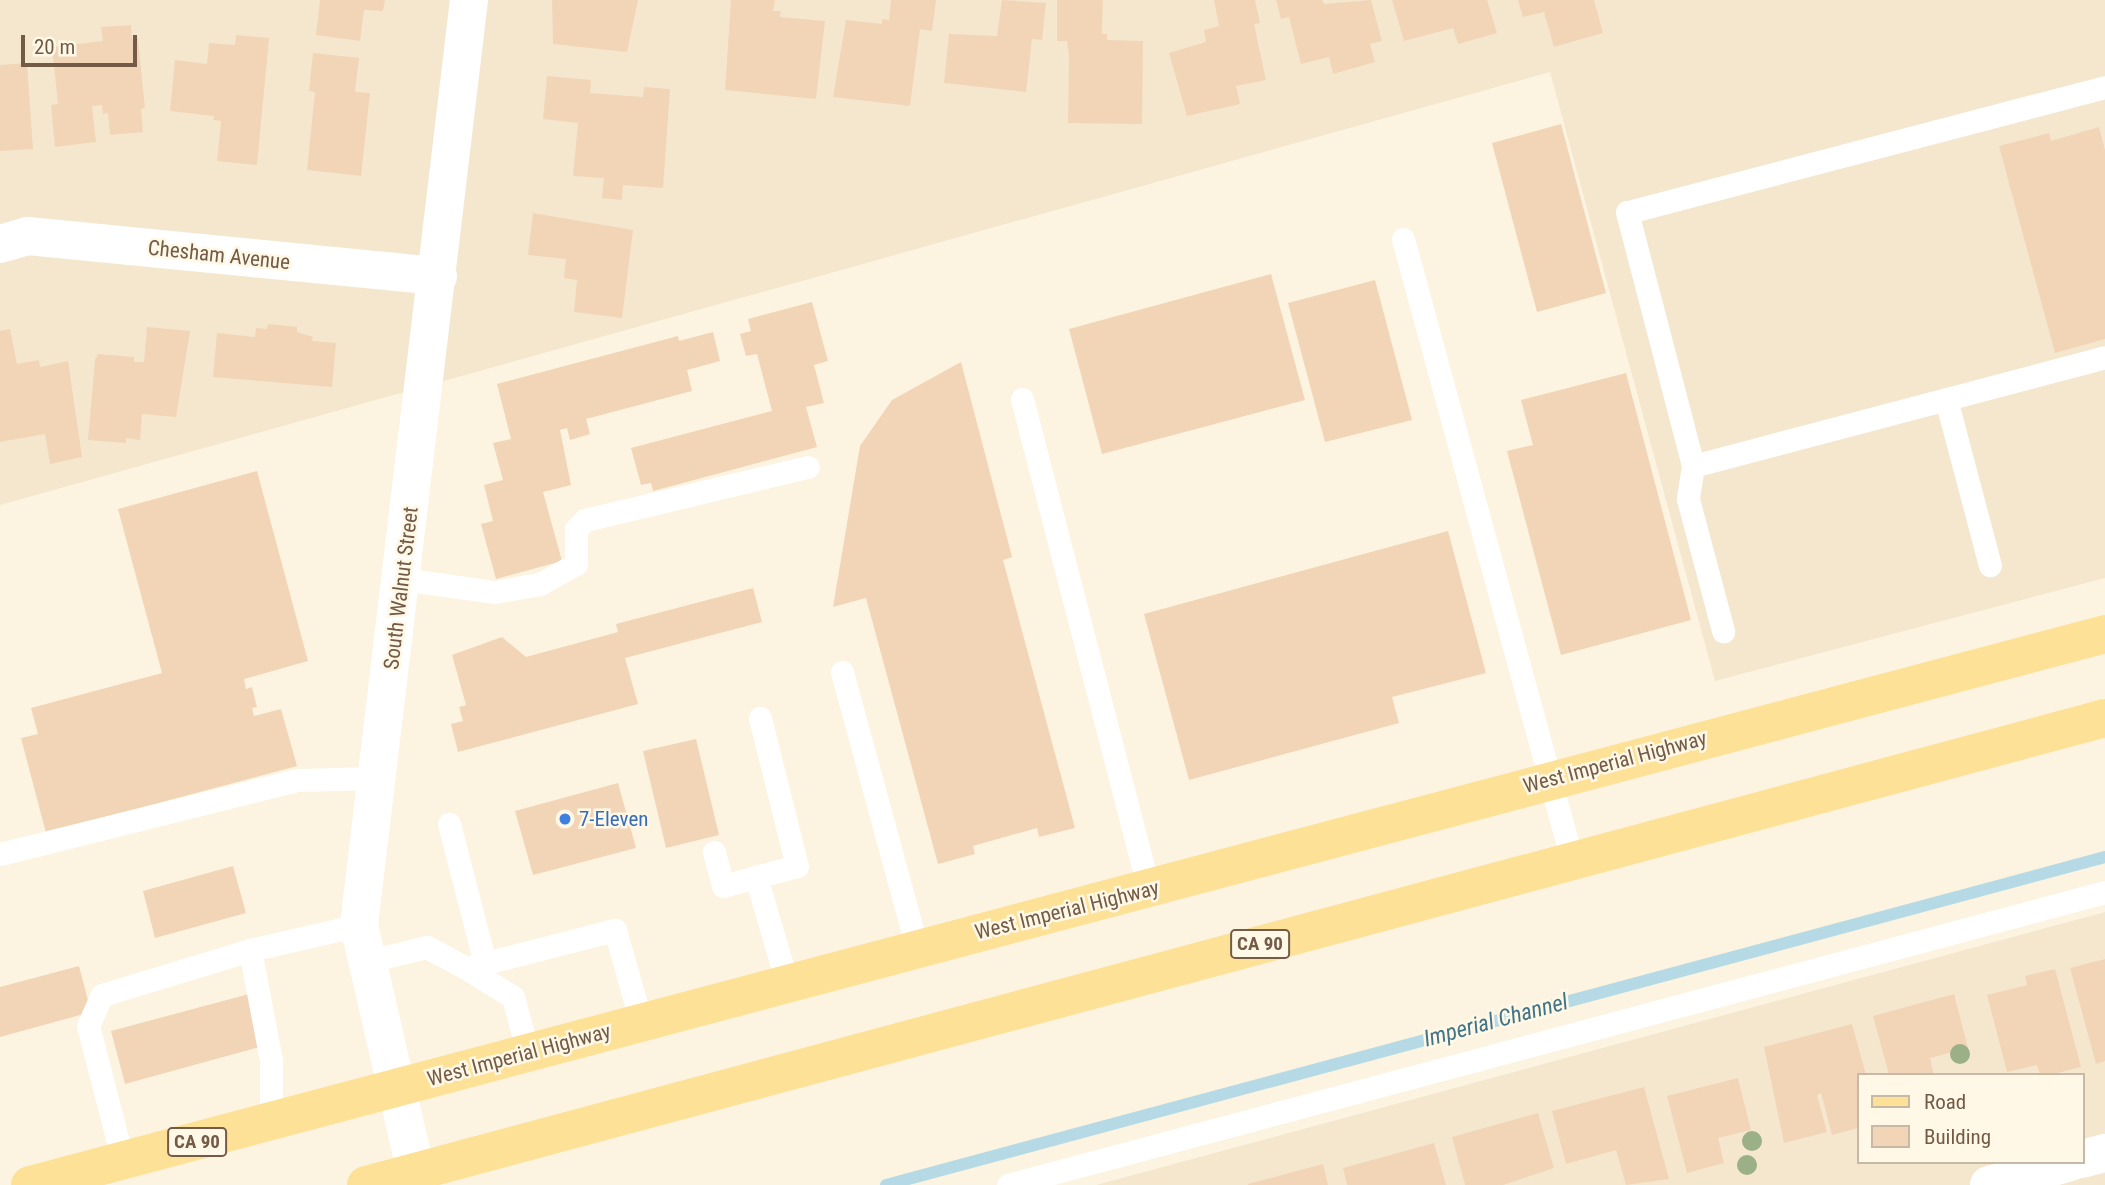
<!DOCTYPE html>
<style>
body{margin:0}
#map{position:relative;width:2105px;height:1185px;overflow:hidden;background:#fcf4e0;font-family:"Roboto Condensed",sans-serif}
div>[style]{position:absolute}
.residential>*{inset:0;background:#f4e7ce}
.stream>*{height:12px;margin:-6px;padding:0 6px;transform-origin:6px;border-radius:6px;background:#b5dae6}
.building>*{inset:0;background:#f2d5b7}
.service>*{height:23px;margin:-11.5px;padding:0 11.5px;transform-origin:11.5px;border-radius:11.5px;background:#fff}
.minor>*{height:38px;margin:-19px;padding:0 19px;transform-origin:19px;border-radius:19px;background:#fff}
.tertiary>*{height:38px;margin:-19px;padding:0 19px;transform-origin:19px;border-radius:19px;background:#fff}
.primary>*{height:38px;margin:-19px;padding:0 19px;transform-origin:19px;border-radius:19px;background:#fde197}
.trees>*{width:20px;height:20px;margin:-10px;border-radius:50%;background:#9bb087}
.dots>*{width:19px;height:19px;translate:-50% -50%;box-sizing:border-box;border:4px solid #fff8e6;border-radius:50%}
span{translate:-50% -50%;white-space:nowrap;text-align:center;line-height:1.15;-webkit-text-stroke:5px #fff8e6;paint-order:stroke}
.shield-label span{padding:2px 5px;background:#fff8e6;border:2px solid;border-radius:5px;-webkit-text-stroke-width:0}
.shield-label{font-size:19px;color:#735b47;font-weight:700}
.street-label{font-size:21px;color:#735b47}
.shop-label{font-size:21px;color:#366cbe}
.left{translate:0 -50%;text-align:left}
.water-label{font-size:23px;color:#417487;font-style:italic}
.legend{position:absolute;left:1857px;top:1073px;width:228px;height:91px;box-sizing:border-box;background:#fff8e6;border:2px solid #c7b9a6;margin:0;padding:9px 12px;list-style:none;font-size:21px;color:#735b47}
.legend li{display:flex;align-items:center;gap:14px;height:35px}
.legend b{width:35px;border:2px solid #c7b9a6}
.scale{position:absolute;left:21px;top:35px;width:116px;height:32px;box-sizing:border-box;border:4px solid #735b47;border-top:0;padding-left:9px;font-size:21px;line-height:24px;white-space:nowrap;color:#735b47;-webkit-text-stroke:5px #fff8e6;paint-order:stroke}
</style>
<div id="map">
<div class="residential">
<i style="clip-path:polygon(0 0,2105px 0,2105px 578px,1715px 681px,1550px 72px,0 505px)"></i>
<i style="clip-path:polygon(evenodd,2105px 912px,2105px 1185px,1096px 1185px,2105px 912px,1858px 1075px,2082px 1075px,2082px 1162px,1858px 1162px,1858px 1075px)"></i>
</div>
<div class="stream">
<i style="left:886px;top:1185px;width:1262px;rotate:-15.06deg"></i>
</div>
<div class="building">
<i style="clip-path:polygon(320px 0,385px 0,383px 11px,364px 10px,360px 41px,316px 35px)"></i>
<i style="clip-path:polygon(552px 0,638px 0,627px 52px,553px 44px)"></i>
<i style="clip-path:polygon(731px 0,775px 0,773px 11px,781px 11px,780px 17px,825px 21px,816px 99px,725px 90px)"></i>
<i style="clip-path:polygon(891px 0,936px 0,932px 31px,920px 29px,910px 106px,833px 97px,846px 20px,882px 24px,882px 19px,889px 20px)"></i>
<i style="clip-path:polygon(1002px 0,1046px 3px,1042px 40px,1032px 39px,1026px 92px,944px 83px,949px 34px,997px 36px)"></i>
<i style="clip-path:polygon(1057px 0,1103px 0,1102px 34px,1107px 34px,1107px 40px,1143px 41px,1142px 124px,1068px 123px,1069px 56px,1067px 41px,1057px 41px)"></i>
<i style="clip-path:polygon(1214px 0,1255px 0,1260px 23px,1254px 24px,1266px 80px,1236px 86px,1240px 104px,1187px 116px,1169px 53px,1206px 42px,1204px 30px,1219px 26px)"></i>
<i style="clip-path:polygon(1276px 0,1322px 0,1324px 4px,1371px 0,1382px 41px,1370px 44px,1375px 62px,1333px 74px,1329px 57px,1301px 64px,1289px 17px,1281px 19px)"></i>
<i style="clip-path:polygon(1392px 0,1487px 0,1497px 33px,1458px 44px,1453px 28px,1404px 41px)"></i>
<i style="clip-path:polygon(1518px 0,1594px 0,1603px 33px,1554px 47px,1544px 12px,1523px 17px)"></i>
<i style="clip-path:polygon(131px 25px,132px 39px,138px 38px,145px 108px,141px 109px,143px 132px,110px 135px,108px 113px,103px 114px,102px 105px,92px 106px,96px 142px,55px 147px,51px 105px,58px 104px,52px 47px,103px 41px,101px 27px)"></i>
<i style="clip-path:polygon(236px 35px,269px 38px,257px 165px,217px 161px,221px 121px,213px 120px,214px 116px,170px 111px,175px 60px,207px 64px,209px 43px,235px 45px)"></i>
<i style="clip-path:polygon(313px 53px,359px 58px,355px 92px,370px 93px,361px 176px,307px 170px,315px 92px,309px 91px)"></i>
<i style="clip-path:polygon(27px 63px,33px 149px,0 151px,0 65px)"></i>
<i style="clip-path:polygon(547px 76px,591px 80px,590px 93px,643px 97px,644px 87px,670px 89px,663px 188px,623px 185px,622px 200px,602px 198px,604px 178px,573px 176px,578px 123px,543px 119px)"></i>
<i style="clip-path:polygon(1561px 124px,1606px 293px,1537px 312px,1492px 143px)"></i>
<i style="clip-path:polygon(2099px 127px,2105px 150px,2105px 339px,2055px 353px,1999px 146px,2049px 133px,2051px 141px)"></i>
<i style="clip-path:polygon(533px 213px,633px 230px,622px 318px,574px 312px,577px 280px,564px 278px,566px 259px,528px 255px)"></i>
<i style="clip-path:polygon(1271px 274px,1305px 400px,1102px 454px,1069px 329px)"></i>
<i style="clip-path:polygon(1375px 280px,1412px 420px,1325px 442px,1288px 303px)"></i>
<i style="clip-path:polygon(812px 302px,828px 361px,814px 365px,824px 403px,806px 407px,817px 447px,653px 491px,651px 483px,641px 485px,631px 448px,772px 411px,757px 354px,746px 356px,740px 334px,751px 331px,748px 319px)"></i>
<i style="clip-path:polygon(268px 324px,297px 327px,297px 332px,313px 337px,312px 341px,336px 343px,332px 387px,213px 377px,217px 333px,255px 337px,256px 328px,267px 329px)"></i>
<i style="clip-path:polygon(147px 327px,190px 331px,176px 417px,142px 414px,140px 440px,126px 438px,126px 443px,88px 440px,95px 360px,98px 354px,134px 357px,134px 362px,144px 362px)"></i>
<i style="clip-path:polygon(10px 329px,17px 364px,39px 360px,40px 367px,68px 361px,82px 457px,50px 464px,45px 434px,0 442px,0 331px)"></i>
<i style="clip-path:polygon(713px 332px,720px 361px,687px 370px,692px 391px,586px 419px,590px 434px,570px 440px,567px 428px,560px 430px,571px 485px,543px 492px,562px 561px,496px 579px,481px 524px,493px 521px,484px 485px,503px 480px,493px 443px,511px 439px,497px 384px,678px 336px,679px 341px)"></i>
<i style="clip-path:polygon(961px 362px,1012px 557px,1003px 560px,1075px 828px,1039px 837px,1037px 828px,973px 846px,975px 854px,938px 864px,866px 598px,833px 607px,860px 446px,892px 400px)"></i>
<i style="clip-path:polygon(1626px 373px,1691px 620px,1561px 655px,1507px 451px,1533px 445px,1521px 400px)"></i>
<i style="clip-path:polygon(257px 471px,308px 661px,244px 679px,246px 689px,252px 687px,257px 707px,252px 708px,254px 716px,281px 709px,297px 766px,46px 833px,21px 738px,38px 734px,31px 708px,162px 673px,118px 509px)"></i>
<i style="clip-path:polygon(1448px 531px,1486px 673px,1392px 697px,1399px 723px,1189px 780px,1144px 614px)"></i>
<i style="clip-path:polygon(753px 588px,762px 622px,625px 658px,638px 704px,458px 752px,451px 724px,463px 721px,459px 707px,466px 705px,452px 655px,502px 637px,526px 657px,618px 632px,616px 624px)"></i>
<i style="clip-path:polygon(696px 739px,719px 835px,666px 848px,643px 751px)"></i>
<i style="clip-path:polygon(618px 783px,636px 848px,533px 875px,515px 811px)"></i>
<i style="clip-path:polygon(233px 866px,246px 913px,155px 938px,143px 891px)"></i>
<i style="clip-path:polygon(2105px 959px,2105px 1061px,2096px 1064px,2070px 968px)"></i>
<i style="clip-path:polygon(79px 966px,91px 1012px,0 1037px,0 987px)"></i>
<i style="clip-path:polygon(2055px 969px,2081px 1067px,2050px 1075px,2040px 1075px,2037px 1065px,2007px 1072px,1987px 995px,2027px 985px,2025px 976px)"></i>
<i style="clip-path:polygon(249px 994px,263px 1046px,125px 1084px,111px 1031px)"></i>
<i style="clip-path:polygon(1954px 994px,1968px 1048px,1930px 1058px,1934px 1075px,1889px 1075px,1873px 1016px)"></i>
<i style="clip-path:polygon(1852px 1024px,1866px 1075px,1858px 1075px,1858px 1128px,1832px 1135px,1821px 1093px,1817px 1095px,1827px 1132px,1784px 1143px,1764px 1047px)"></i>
<i style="clip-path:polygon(1738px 1078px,1751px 1130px,1718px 1138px,1724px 1163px,1687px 1173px,1667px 1096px)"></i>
<i style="clip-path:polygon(1644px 1087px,1669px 1179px,1626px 1185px,1616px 1150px,1566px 1164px,1552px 1111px)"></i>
<i style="clip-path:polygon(1538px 1113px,1554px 1168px,1503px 1185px,1465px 1185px,1452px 1137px)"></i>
<i style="clip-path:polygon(1434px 1143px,1446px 1185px,1347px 1185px,1343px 1168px)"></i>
<i style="clip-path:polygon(1323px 1164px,1328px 1185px,1248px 1185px,1248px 1184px)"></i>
</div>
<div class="service">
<i style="left:2105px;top:87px;width:494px;rotate:165.3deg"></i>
<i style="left:1627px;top:212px;width:262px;rotate:75.4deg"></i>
<i style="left:1693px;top:466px;width:426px;rotate:-14.8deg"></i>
<i style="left:1403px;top:239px;width:644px;rotate:74.78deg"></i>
<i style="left:1022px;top:399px;width:507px;rotate:75.5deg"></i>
<i style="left:1946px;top:399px;width:172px;rotate:75.2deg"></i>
<i style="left:1693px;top:466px;width:33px;rotate:99deg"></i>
<i style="left:1688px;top:499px;width:137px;rotate:75.1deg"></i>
<i style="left:402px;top:579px;width:94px;rotate:8deg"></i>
<i style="left:495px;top:592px;width:46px;rotate:-10.1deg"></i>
<i style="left:540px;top:584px;width:41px;rotate:-29.1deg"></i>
<i style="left:576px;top:564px;width:35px;rotate:-90deg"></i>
<i style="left:576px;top:529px;width:13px;rotate:-45deg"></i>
<i style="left:585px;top:520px;width:229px;rotate:-13.4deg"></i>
<i style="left:842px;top:672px;width:287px;rotate:74.8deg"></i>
<i style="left:760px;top:718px;width:153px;rotate:76deg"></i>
<i style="left:797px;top:866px;width:42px;rotate:165deg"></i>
<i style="left:756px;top:877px;width:110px;rotate:73.7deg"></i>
<i style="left:449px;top:824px;width:144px;rotate:75.5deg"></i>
<i style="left:714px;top:852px;width:35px;rotate:75deg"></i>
<i style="left:723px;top:886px;width:34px;rotate:-15deg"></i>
<i style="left:0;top:854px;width:306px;rotate:-14deg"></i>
<i style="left:297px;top:780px;width:81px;rotate:-1.4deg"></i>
<i style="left:250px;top:950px;width:112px;rotate:79.2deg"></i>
<i style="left:271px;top:1060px;width:62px;rotate:90deg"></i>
<i style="left:364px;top:962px;width:65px;rotate:-13.4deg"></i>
<i style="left:427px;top:947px;width:44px;rotate:28.3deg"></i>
<i style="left:466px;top:968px;width:55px;rotate:31.7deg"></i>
<i style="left:513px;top:997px;width:58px;rotate:75deg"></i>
<i style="left:466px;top:968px;width:154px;rotate:-14.3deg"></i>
<i style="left:615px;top:930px;width:96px;rotate:74.2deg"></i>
<i style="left:123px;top:1161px;width:139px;rotate:-104.5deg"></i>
<i style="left:88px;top:1026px;width:34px;rotate:-66deg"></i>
<i style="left:102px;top:995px;width:155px;rotate:-16.9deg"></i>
<i style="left:250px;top:950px;width:112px;rotate:-12.9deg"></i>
<i style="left:1008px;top:1185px;width:1135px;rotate:-14.95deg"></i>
</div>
<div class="minor">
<i style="left:0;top:244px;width:29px;rotate:-16deg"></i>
<i style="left:28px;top:236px;width:412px;rotate:5.6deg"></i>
<i style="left:2082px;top:1159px;width:24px;rotate:-15deg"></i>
<i style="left:1989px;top:1185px;width:85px;rotate:-15.7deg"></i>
</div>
<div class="tertiary">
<i style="left:416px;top:1172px;width:253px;rotate:-103deg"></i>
<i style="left:359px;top:925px;width:932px;rotate:-83.22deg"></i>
</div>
<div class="primary">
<i style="left:30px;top:1185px;width:2147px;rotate:-14.87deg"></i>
<i style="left:366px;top:1185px;width:1801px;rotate:-15.03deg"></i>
</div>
<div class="trees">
<i style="left:1960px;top:1054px"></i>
<i style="left:1752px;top:1141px"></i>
<i style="left:1747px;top:1165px"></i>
</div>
<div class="dots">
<i style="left:565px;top:819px;background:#3f7fe0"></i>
</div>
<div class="shield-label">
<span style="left:1260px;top:944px">CA 90</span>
<span style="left:197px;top:1142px">CA 90</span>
</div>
<div class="street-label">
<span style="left:219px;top:255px;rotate:6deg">Chesham Avenue</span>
<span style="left:401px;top:588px;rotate:-83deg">South Walnut Street</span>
<span style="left:1615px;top:762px;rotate:-15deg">West Imperial Highway</span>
<span style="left:1067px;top:910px;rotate:-14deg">West Imperial Highway</span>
<span style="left:519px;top:1055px;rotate:-15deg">West Imperial Highway</span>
</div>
<div class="shop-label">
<span class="left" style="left:579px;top:819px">7-Eleven</span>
</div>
<div class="water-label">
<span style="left:1496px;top:1021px;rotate:-15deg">Imperial Channel</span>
</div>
<ul class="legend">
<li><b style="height:9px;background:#fde197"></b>Road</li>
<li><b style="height:19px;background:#f2d5b7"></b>Building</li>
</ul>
<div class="scale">20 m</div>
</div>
